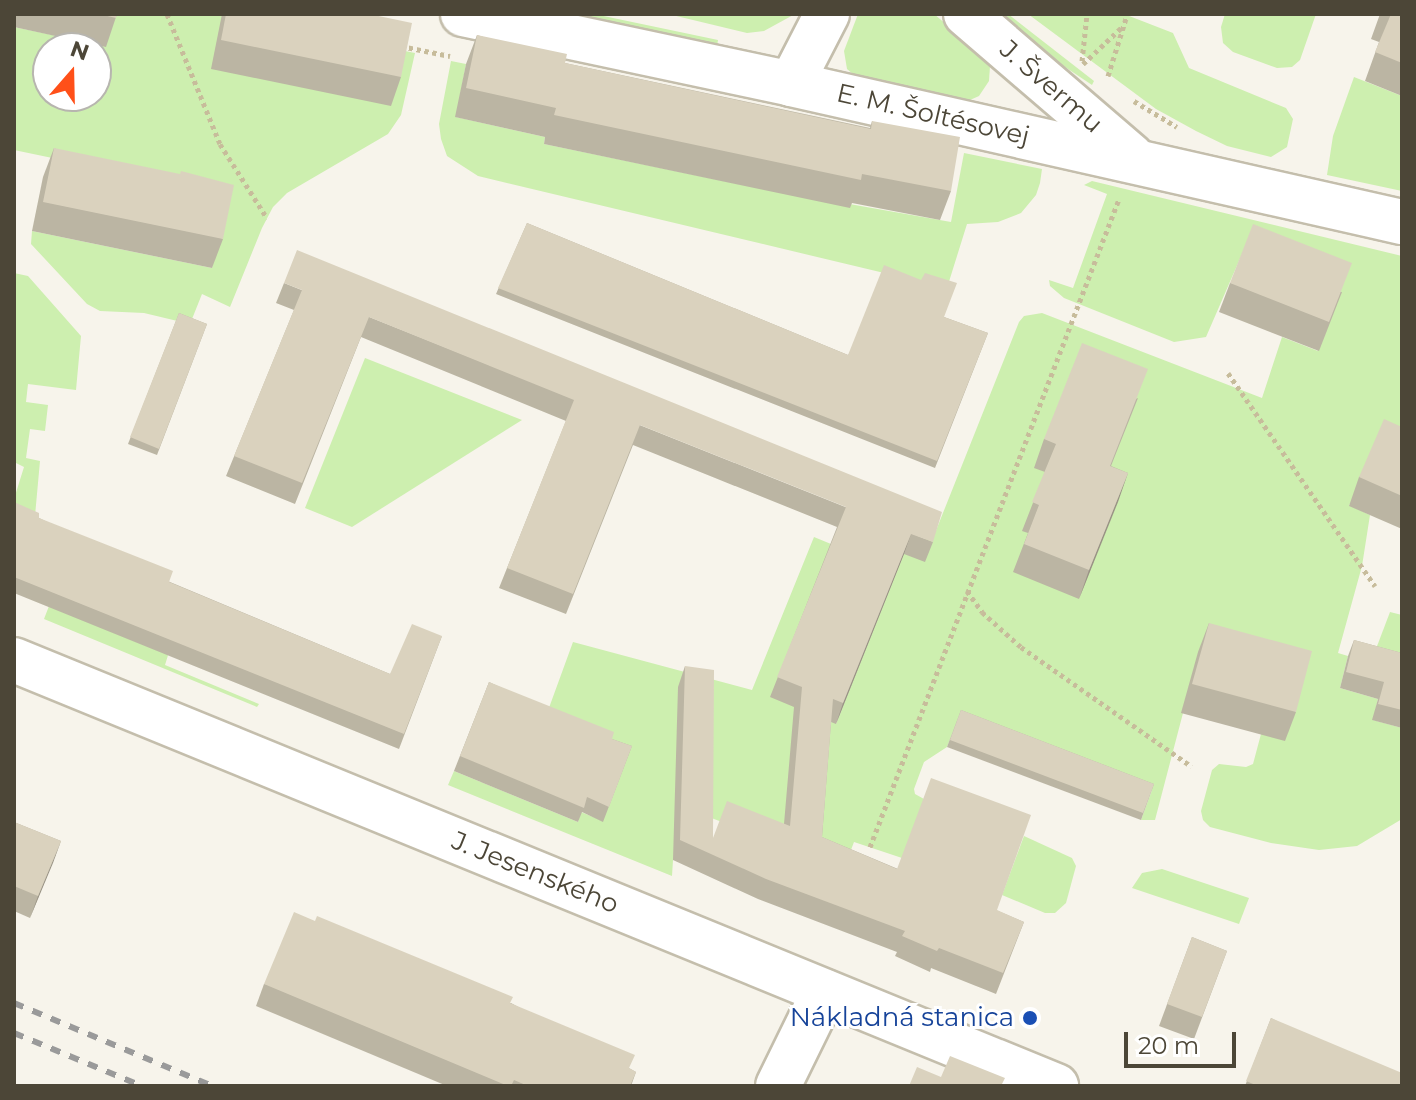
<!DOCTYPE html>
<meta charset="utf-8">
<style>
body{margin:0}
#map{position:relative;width:1416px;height:1100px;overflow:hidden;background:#f7f4eb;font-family:Montserrat,sans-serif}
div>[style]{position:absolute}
.green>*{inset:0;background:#cdefaf}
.path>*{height:5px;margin-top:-2.5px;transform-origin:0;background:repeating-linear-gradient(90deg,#c7bc9b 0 4px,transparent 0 8px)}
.roads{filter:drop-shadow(2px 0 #c4beac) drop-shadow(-2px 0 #c4beac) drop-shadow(0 2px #c4beac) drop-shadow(0 -2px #c4beac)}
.minor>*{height:44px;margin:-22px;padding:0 22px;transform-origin:22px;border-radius:22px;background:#fff}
.rail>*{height:6px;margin-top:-3px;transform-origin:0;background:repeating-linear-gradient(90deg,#9a9a9a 0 10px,transparent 0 20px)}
.wall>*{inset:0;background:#bbb5a3}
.shaded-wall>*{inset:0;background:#999385}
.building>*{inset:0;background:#dad2be}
.dots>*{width:22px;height:22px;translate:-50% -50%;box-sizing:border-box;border:4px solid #fff;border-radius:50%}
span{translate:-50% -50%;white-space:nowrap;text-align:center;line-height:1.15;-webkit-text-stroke:6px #fff;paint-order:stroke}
.street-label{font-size:26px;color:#4c4637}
.transit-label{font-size:26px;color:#164399}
.right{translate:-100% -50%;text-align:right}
.frame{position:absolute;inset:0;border:16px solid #4c4637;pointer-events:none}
.north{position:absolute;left:32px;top:32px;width:80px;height:80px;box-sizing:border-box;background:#fff;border:2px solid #b7b5af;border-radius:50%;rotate:20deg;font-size:22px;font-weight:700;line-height:32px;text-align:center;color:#4c4637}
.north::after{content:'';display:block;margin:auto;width:28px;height:36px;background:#ff5019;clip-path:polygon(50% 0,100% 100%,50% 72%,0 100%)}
.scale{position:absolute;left:1124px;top:1032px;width:112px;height:36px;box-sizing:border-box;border:4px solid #4c4637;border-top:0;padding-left:10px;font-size:24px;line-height:28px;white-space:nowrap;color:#4c4637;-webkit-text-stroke:6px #fff;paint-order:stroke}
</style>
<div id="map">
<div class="green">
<i style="clip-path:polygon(evenodd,112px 14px,221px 14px,415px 53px,401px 115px,388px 134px,287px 193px,273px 207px,262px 228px,230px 307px,202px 294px,190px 324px,144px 313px,100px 311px,87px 304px,31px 244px,32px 231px,212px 268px,225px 194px,14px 150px,14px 27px,105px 46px,112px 14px,48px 48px,96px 48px,96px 96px,48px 96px,48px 48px)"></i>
<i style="clip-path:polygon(538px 14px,594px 14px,718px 40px,717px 46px)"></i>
<i style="clip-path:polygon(668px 14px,795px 14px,764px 31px,747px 33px)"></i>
<i style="clip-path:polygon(858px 14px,934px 14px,985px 57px,990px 66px,989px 81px,979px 96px,970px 100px,854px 75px,847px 69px,844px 51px)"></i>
<i style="clip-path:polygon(997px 14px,1008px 14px,1094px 81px,1092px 85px,1056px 61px)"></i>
<i style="clip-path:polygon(1028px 14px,1124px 14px,1173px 33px,1189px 68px,1286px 108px,1293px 119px,1287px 147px,1271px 157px,1227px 146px,1196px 131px,1156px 109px)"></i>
<i style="clip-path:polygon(1225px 14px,1316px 14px,1300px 60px,1292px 67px,1277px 68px,1233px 52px,1223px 43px,1221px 27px)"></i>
<i style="clip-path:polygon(451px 61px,466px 64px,456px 117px,545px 137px,544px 144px,743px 185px,951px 222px,964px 153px,1042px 169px,1040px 183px,1036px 195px,1021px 213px,998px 222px,967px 224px,947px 288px,478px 176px,447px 156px,441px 139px,439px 124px)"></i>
<i style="clip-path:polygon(1354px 77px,1402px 96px,1402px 191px,1327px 175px,1333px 136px)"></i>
<i style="clip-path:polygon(1092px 181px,1402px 256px,1402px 461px,1349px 505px,1370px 515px,1362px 566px,1338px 653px,1348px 656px,1340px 688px,1378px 699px,1373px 720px,1402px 728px,1402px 819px,1357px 846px,1319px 850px,1271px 843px,1210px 827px,1203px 820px,1201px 811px,1212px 770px,1219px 764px,1246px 767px,1253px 764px,1261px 734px,1199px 652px,1155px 820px,1141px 820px,1152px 790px,959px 716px,947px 747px,924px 762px,914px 789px,915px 794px,924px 799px,902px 858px,854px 842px,844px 868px,706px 816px,673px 860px,672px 876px,448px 785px,454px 771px,578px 822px,581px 812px,603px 821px,546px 716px,573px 642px,752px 690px,814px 537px,831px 544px,836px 724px,902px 554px,935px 533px,1019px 322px,1024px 316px,1042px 313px,1262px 398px,1282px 337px,1318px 351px,1242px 254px,1206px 337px,1174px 342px,1064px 298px,1050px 286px,1049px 280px,1073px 288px,1107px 194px,1084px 185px)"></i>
<i style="clip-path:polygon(14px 273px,28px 276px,81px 336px,76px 390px,28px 384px,26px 402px,48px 405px,45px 431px,30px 429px,26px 458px,40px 461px,34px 527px,14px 518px,14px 499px,24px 467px,14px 462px)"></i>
<i style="clip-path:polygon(365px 358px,522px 420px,352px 527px,305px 508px)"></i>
<i style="clip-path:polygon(49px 606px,169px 652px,165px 665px,259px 704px,257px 707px,44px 619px)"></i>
<i style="clip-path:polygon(1390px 612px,1402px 615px,1402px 671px,1371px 662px)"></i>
<i style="clip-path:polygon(1024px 836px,1072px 858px,1076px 866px,1066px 903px,1055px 913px,1045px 913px,1002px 895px)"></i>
<i style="clip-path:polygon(1162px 869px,1249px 898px,1239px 924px,1132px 888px,1142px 873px)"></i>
</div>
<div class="path">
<i style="left:167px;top:14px;width:140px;rotate:67.8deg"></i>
<i style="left:220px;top:144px;width:88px;rotate:57.6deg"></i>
<i style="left:401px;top:46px;width:50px;rotate:11.5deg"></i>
<i style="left:1082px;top:61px;width:47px;rotate:-83.9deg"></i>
<i style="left:1083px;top:64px;width:54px;rotate:-43.5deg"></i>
<i style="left:1108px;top:76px;width:64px;rotate:-72.7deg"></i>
<i style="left:1134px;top:101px;width:50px;rotate:31.2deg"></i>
<i style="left:1228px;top:373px;width:259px;rotate:55.4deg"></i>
<i style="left:967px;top:591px;width:26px;rotate:54deg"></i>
<i style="left:982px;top:612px;width:52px;rotate:41.9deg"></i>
<i style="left:1021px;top:647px;width:208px;rotate:35deg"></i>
<i style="left:870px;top:847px;width:694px;rotate:-68.98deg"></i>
</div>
<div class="roads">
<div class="minor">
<i style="left:463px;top:14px;width:335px;rotate:12deg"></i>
<i style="left:791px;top:84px;width:626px;rotate:12.73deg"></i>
<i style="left:966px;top:14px;width:218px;rotate:40.7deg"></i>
<i style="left:791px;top:84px;width:79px;rotate:-62.8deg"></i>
<i style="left:14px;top:660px;width:1126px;rotate:22.24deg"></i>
<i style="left:778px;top:1086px;width:105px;rotate:-63.9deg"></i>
</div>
</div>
<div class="rail">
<i style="left:14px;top:1003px;width:215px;rotate:22.7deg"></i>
<i style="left:14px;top:1033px;width:139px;rotate:22.5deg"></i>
</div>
<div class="wall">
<i style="clip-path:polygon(14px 14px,117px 14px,106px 47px,14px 27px)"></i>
<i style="clip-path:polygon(222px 14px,369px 14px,401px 77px,391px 106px,211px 69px)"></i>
<i style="clip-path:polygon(1380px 14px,1402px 14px,1402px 96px,1365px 81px,1379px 42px,1371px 39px)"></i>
<i style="clip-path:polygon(477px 35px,565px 63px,870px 128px,872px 121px,951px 191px,940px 220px,852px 203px,850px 208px,544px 144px,545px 137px,455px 117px,466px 64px)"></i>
<i style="clip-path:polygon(54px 148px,223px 239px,212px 268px,32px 231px,43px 177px)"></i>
<i style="clip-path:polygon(527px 223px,848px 355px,921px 280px,944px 317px,988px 333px,935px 468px,496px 294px)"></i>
<i style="clip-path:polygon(284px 283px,933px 542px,925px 562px,904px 554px,836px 724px,831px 722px,822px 837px,1024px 922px,996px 994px,931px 968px,930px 972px,895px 956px,897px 952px,758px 899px,673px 860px,678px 687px,685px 666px,713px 838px,784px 824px,794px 707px,770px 697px,837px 527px,633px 445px,566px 614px,499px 588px,566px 421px,361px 337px,295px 504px,226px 476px,294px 310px,276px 303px)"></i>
<i style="clip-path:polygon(1230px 283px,1342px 292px,1319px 351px,1219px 312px)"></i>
<i style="clip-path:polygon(179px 313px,207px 324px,157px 455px,128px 444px)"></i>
<i style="clip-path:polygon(1138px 398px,1111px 466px,1128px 473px,1079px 599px,1013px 572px,1028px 533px,1022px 531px,1045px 472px,1034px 468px,1044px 439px)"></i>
<i style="clip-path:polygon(1402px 427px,1402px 529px,1349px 506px,1359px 477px)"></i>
<i style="clip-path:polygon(14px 502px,39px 518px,170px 582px,390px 674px,442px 636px,399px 749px,14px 593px)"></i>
<i style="clip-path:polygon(1209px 623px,1296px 712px,1285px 741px,1181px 713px,1198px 652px)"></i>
<i style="clip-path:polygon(1354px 640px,1402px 653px,1402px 728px,1372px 720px,1378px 699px,1340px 688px,1348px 656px)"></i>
<i style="clip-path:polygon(489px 682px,612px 739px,632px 746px,603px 822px,582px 812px,578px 822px,454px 771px)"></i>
<i style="clip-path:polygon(961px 710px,1154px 784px,1141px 820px,947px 747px)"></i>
<i style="clip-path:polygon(14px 822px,61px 841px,30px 918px,14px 911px)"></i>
<i style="clip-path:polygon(1192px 937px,1227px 951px,1194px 1039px,1159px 1026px)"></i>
<i style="clip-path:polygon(264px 984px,511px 1003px,636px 1072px,631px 1086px,447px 1086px,256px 1006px)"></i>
<i style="clip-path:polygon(1271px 1018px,1402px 1086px,1245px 1086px)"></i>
</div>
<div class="shaded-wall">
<i style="clip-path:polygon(1128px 473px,1118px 502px,1079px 599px,1089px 570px)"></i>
<i style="clip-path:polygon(911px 534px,904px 554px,836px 724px,843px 703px)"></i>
<i style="clip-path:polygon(61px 841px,53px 863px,30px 918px,38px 896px)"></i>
</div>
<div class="building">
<i style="clip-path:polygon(99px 14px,117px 14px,116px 18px)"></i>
<i style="clip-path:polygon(226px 14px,369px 14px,412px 23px,401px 77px,221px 40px)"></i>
<i style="clip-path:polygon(1391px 14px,1402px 14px,1402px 63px,1375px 52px)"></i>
<i style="clip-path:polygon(477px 35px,567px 54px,565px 63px,834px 121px,871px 129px,872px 121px,960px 137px,951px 191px,862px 174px,861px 180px,554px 115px,556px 108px,466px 88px)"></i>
<i style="clip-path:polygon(54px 148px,180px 174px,181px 171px,234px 185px,223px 239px,43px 202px)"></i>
<i style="clip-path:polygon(527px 223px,848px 355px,884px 265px,921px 280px,925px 273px,957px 283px,944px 317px,988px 333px,937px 461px,498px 288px)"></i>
<i style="clip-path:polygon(1253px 224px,1352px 263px,1329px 322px,1230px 283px)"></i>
<i style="clip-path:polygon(297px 250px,942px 512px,933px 542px,911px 534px,843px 703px,833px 699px,822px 837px,897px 869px,931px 778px,1031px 815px,997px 910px,1024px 922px,1003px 973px,939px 948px,937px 951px,902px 936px,905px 931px,766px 879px,680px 840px,685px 666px,714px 670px,713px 838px,727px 801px,790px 826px,802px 687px,777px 677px,846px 507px,640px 425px,573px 594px,507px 568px,574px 400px,369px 317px,302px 483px,234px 456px,302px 290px,284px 283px)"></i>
<i style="clip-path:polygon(179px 313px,207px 324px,159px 449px,130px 437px)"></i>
<i style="clip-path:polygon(1082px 343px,1148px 369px,1110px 466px,1128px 473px,1089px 570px,1024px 544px,1039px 505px,1032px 502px,1056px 444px,1044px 439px)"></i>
<i style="clip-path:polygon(1384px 419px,1402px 427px,1402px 496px,1359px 477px)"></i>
<i style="clip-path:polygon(14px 502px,39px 513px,39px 518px,173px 571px,169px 582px,390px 674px,412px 624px,442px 636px,404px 734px,14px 577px)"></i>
<i style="clip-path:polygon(1209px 623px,1312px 651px,1296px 712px,1192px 684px)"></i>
<i style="clip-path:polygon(1354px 640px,1402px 653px,1402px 710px,1378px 704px,1384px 682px,1346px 672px)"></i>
<i style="clip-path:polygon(489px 682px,614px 732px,612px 739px,632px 746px,609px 807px,587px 797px,584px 808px,460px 756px)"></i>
<i style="clip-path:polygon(961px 710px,1154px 784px,1143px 813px,950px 740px)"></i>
<i style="clip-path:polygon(14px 822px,61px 841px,38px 896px,14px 886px)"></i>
<i style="clip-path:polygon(294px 912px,315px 921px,317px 916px,513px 997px,510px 1003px,635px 1055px,629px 1068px,636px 1072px,630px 1086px,528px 1086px,514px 1080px,511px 1086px,508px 1086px,264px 984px)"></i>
<i style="clip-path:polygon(1192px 937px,1227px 951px,1202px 1017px,1167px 1004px)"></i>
<i style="clip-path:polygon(1271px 1018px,1402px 1073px,1402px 1086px,1258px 1086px,1246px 1081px)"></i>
<i style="clip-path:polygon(950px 1056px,1005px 1078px,1001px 1086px,909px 1086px,917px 1067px,941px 1077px)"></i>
</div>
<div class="dots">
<i style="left:1030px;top:1018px;background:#1a4fb4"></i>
</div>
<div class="street-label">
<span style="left:1051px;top:87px;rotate:41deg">J. Švermu</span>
<span style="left:933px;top:115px;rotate:13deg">E. M. Šoltésovej</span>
<span style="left:535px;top:873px;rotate:22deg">J. Jesenského</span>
</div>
<div class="transit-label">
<span class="right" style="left:1014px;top:1018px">Nákladná stanica</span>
</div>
<div class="frame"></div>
<div class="north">N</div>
<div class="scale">20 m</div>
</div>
